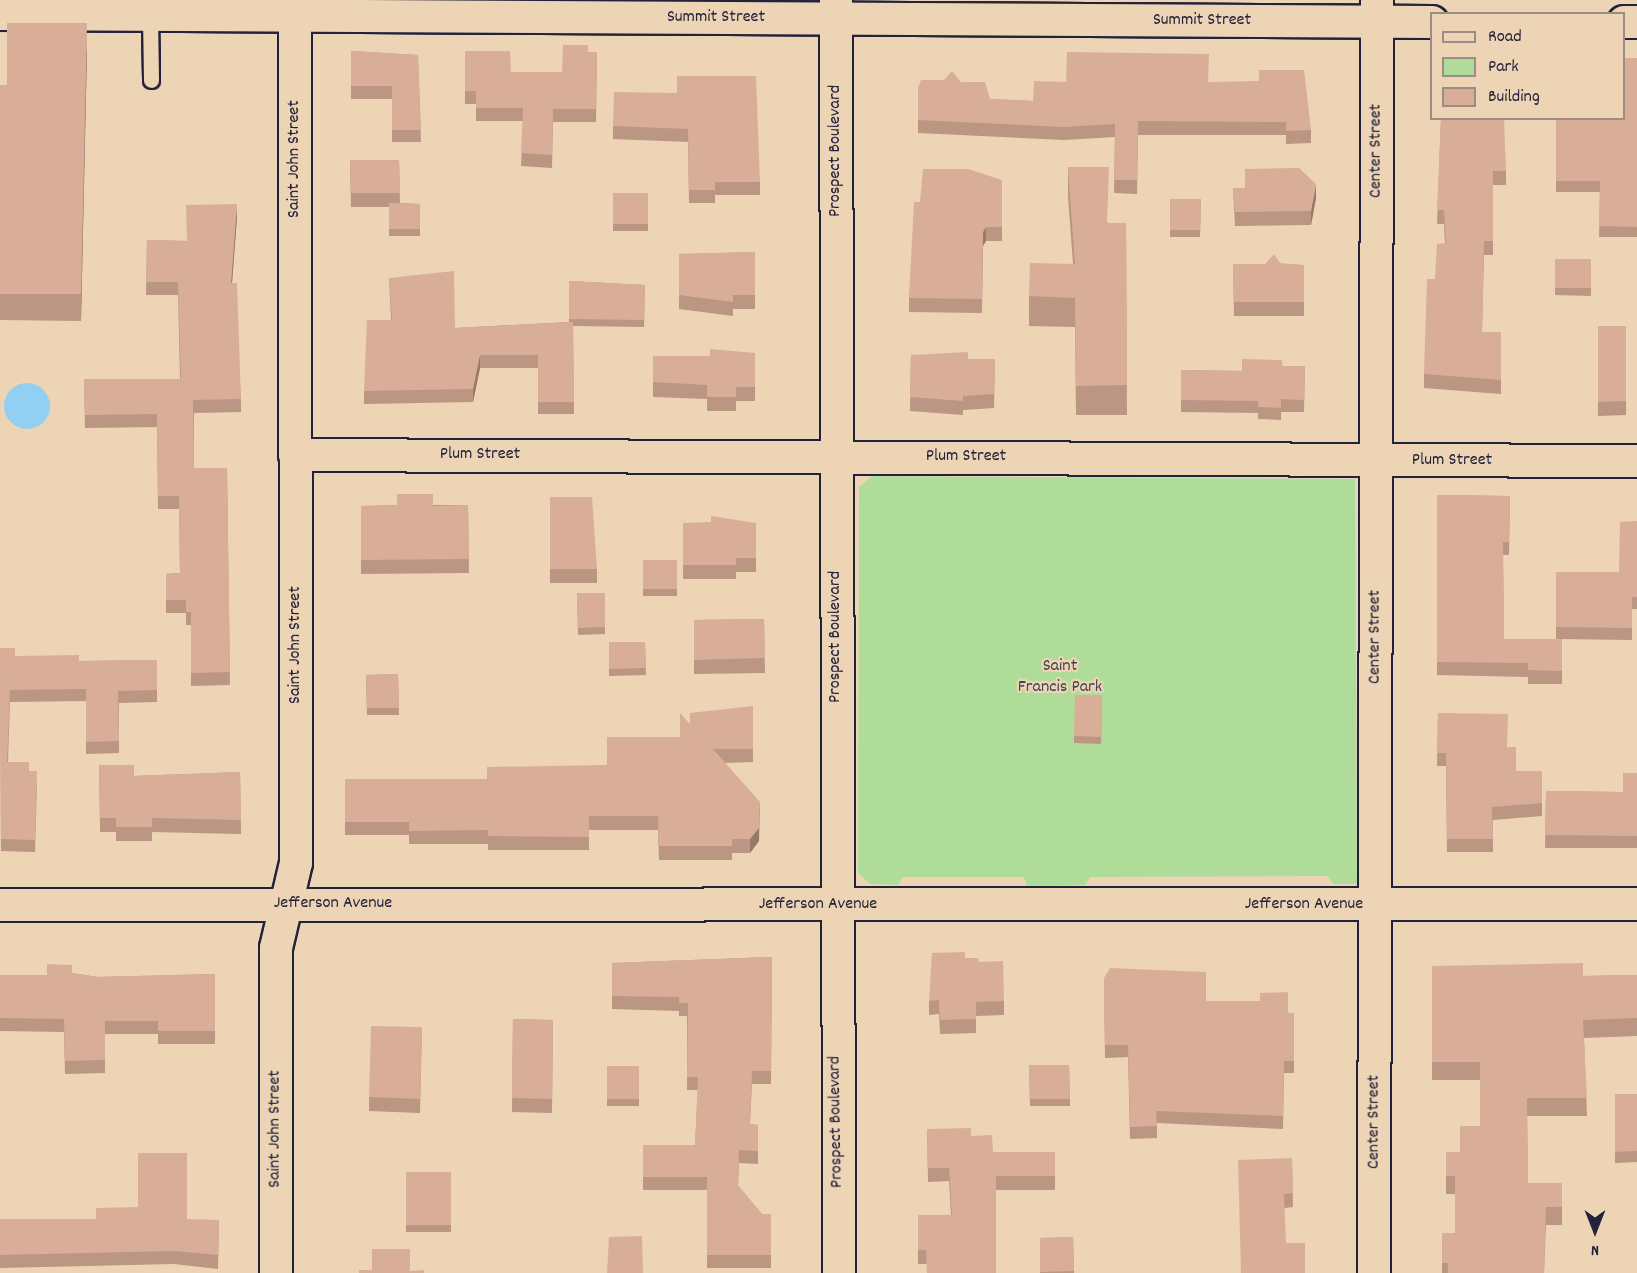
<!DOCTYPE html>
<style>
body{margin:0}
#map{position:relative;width:1637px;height:1273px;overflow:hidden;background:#edd4b5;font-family:Dekko,sans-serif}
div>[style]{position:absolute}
.green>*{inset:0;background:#b0dc9a}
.water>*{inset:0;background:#91d0f2}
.round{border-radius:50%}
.roads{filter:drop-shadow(2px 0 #22223b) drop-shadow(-2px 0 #22223b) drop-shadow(0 2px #22223b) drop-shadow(0 -2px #22223b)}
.service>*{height:15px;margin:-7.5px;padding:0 7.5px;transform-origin:7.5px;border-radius:7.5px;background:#edd4b5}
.minor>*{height:32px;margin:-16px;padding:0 16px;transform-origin:16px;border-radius:16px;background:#edd4b5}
.wall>*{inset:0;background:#bb9683}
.shaded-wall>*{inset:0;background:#987a6a}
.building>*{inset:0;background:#d9ae98}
span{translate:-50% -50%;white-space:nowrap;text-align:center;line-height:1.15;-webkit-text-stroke:4.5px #edd4b5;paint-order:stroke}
.street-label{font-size:18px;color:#22223b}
.park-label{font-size:18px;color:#3e474e}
.legend{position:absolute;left:1430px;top:12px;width:195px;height:108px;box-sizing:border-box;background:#edd4b5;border:2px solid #9c8d84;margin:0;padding:8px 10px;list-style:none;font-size:18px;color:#22223b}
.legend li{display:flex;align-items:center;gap:12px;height:30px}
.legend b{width:30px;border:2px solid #9c8d84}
.north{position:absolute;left:1565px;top:1201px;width:60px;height:60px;-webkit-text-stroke:4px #edd4b5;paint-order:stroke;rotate:180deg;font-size:16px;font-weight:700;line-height:24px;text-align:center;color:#22223b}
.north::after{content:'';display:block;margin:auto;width:21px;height:27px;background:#22223b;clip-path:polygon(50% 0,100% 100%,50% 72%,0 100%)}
</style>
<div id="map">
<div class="green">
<i style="clip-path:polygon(872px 476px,1355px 479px,1357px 884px,1333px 884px,1328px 876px,1090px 877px,1085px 885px,1027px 886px,1024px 877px,903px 877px,898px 885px,870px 884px,858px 873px,859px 487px)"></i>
</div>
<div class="water">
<i class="round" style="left:4px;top:383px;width:46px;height:46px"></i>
</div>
<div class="roads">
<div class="service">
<i style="left:150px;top:15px;width:65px;rotate:89.1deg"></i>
</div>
<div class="minor">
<i style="left:836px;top:0;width:1273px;rotate:89.86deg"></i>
<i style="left:0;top:14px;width:1432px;rotate:0.32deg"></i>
<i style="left:1624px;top:22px;width:13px"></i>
<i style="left:295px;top:455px;width:1342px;rotate:0.26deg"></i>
<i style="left:0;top:905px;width:1637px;rotate:-0.04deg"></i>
<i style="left:276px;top:1273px;width:325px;rotate:-90deg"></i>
<i style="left:276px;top:948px;width:87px;rotate:-76.8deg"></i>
<i style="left:296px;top:863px;width:847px;rotate:-90.07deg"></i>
<i style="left:1374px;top:1273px;width:1272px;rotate:-89.86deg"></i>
</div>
</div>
<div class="wall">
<i style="clip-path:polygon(87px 50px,81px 321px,0 320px,0 85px,7px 85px)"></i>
<i style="clip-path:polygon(351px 51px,418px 55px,421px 142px,392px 142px,392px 99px,351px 99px)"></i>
<i style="clip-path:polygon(465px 51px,511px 72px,562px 72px,588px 52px,597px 52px,596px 122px,553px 122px,552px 168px,521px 166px,523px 121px,476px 121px,476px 104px,465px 104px)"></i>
<i style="clip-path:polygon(1637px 58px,1637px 237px,1599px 237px,1600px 192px,1556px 192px,1556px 118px)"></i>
<i style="clip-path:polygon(961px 82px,990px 99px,1033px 101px,1066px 82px,1209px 82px,1311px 130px,1311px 143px,1286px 144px,1286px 135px,1138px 135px,1137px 194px,1114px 193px,1115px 137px,1064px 140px,918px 133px,918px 88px)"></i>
<i style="clip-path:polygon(677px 93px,760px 182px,760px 195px,715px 195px,715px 203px,689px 203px,688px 142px,613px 139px,613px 126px)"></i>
<i style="clip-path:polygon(1441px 118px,1506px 171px,1506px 185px,1493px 185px,1493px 255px,1484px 255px,1482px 332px,1501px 332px,1501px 394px,1424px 388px,1424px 374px,1435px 279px,1445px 244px,1444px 224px,1437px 224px)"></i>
<i style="clip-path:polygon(350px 160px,399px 160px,400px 203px,420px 204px,420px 236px,389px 236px,389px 207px,351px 207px)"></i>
<i style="clip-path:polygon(1068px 167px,1108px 223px,1126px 223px,1127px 415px,1076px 415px,1075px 327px,1029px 326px,1029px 296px,1073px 264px,1068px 197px)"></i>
<i style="clip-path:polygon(1002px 180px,1002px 241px,986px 241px,983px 246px,982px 313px,909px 312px,909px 298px,920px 202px)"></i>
<i style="clip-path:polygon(1233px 188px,1245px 188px,1316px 198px,1311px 225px,1235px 226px)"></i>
<i style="clip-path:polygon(613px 193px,648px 193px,648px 231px,613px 231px)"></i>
<i style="clip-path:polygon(1170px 199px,1201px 199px,1200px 237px,1170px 237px)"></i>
<i style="clip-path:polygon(237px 217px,232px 283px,241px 399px,241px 412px,194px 413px,194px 468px,227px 468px,230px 685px,191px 686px,191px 625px,186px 625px,186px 613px,166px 613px,166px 574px,180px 573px,179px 509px,158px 509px,157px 427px,85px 428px,84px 379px,180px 379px,178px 295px,146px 295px,147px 240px,187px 241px)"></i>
<i style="clip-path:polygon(755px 252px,755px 309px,733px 309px,733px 316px,679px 309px,679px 254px)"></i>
<i style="clip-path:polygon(1555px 259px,1591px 259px,1591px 296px,1555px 295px)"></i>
<i style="clip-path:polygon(1233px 264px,1304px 265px,1304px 316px,1234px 316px)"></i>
<i style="clip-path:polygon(389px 278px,455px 328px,569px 322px,569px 281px,645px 285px,644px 327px,573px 326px,574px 414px,538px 414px,538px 368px,480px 368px,473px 402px,364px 404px,364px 391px,391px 320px)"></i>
<i style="clip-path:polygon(1598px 326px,1626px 326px,1626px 415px,1598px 416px)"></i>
<i style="clip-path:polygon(755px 353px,755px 401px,736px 401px,736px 411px,707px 411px,707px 399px,653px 397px,653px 356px,710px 356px)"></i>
<i style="clip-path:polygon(911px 355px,968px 359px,995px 359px,994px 408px,963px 410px,963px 415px,910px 411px)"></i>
<i style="clip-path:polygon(1282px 366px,1305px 366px,1304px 412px,1281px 412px,1281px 420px,1258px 419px,1258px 413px,1181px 412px,1181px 370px,1242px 371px)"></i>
<i style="clip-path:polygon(1437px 495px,1510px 496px,1509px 555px,1503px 555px,1504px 639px,1562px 639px,1562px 684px,1528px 684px,1528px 677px,1437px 675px)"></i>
<i style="clip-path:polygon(550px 497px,597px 569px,597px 583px,550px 583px)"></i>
<i style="clip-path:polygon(397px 505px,468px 505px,469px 573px,361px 574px,361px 506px)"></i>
<i style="clip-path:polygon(1637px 521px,1637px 609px,1632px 609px,1632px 640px,1556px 639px,1556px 572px,1619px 572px)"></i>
<i style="clip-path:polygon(683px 523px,756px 523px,756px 572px,736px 572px,736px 579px,683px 579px)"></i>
<i style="clip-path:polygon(643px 560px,677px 560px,677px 596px,643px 596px)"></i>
<i style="clip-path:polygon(577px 593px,605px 593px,605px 634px,578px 635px)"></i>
<i style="clip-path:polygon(764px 619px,765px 673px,694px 674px,694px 620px)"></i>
<i style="clip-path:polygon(609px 642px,645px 642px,646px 675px,609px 676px)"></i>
<i style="clip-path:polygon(0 648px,15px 656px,79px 661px,157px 660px,157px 702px,119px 703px,119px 753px,86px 754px,86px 701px,10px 702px,8px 762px,29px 771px,37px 783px,35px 852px,1px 851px)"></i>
<i style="clip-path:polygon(398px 674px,399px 715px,367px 715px,366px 675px)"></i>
<i style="clip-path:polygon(1102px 695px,1101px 744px,1074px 743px,1074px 736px)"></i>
<i style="clip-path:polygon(753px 706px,753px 762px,724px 763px,759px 841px,750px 853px,732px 853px,732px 860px,659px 860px,658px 830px,589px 830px,589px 850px,488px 850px,488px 844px,409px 844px,409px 835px,345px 835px,345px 779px,487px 779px,607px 765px,680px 737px,690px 724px)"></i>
<i style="clip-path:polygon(1438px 713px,1507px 747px,1516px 771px,1542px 771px,1542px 816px,1493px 820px,1493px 852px,1447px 852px,1446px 766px,1437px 766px)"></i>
<i style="clip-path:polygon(99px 765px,134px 776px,240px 772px,241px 834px,152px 832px,152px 841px,116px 841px,116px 832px,100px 832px)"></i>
<i style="clip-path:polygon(1637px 773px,1637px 848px,1545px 848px,1546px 791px,1623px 792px)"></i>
<i style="clip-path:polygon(772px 957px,771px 1084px,752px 1084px,750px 1124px,758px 1125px,758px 1164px,739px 1163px,738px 1186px,762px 1214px,771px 1214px,771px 1268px,707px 1268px,707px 1190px,643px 1190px,643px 1145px,695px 1145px,698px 1090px,687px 1090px,687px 1016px,679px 1016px,679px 1011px,612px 1009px,612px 963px)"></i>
<i style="clip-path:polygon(965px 958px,979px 962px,1004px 1001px,1004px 1015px,976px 1016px,976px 1033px,940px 1034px,939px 1014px,929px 1015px,929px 1001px)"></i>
<i style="clip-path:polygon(1432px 966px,1583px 976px,1637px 975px,1637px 1036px,1584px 1038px,1587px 1116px,1527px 1116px,1528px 1183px,1562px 1183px,1562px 1225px,1546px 1225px,1544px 1273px,1442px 1273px,1442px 1233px,1455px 1233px,1455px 1194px,1446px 1194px,1446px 1152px,1460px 1152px,1480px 1126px,1480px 1080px,1432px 1080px)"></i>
<i style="clip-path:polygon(72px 973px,98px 977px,215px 974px,215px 1044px,158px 1044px,158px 1034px,105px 1034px,105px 1073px,65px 1074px,64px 1032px,0 1031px,0 975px,47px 975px)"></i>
<i style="clip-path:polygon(1104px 978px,1206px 1001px,1288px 1013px,1294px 1013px,1294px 1073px,1284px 1073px,1283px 1129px,1157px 1123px,1157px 1138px,1130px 1139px,1128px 1057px,1105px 1058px)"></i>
<i style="clip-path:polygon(513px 1019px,553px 1020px,552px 1113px,512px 1112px)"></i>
<i style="clip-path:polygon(422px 1027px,420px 1113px,369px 1111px,369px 1097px)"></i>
<i style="clip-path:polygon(1029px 1065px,1069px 1065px,1070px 1106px,1030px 1106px)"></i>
<i style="clip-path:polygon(607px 1066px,639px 1066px,639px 1106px,607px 1106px)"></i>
<i style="clip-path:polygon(1615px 1094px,1637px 1094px,1637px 1162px,1615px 1163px)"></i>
<i style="clip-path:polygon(927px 1129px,971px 1136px,993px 1152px,1055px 1152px,1055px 1190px,996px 1190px,926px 1264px,918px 1264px,918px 1215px,951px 1215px,949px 1181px,928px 1182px)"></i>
<i style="clip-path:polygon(1292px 1158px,1293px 1207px,1285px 1208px,1240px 1273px)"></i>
<i style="clip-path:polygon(406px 1172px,451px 1172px,451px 1232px,406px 1232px)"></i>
<i style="clip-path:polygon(0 1219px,219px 1220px,218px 1269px,174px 1264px,0 1268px)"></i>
<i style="clip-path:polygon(1073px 1237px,1074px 1273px,1040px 1273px,1040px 1238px)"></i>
</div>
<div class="shaded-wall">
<i style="clip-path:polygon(87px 23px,87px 50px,81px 321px,81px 294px)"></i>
<i style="clip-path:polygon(1316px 184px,1316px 198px,1311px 225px,1311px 211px)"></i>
<i style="clip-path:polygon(237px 204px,237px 217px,231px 296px,231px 283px)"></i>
<i style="clip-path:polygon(986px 227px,986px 241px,983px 246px,982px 313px,983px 232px)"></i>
<i style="clip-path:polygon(480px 355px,480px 368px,473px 402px,473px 389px)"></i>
<i style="clip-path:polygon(760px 802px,759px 841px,750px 853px,750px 839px)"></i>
</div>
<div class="building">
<i style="clip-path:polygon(7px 23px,87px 23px,81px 294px,0 294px,0 85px,7px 85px)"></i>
<i style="clip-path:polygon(563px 45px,588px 45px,588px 52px,597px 52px,596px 109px,553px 109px,552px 155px,521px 153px,523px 108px,476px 108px,476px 91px,465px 91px,465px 51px,510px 51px,511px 72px,562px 72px)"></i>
<i style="clip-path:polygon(351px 51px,418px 55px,421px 130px,392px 130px,392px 86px,351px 86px)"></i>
<i style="clip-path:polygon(1067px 52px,1209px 54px,1208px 82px,1259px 81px,1259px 70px,1304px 70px,1311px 130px,1286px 131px,1286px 122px,1138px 121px,1137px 180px,1114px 180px,1115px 124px,1064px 127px,918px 120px,918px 88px,921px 80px,944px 80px,952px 71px,961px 82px,985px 82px,990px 99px,1033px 101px,1034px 81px,1066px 82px)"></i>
<i style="clip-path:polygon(1623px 58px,1637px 58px,1637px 227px,1599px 226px,1600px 181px,1556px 181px,1556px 118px,1623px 118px)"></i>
<i style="clip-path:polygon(677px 76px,756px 76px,760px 182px,715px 182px,715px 190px,689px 190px,688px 129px,613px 126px,614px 92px,677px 93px)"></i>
<i style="clip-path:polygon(1441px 118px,1504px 118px,1506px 171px,1493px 171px,1493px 241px,1484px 241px,1482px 332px,1501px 332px,1501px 380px,1424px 374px,1427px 279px,1435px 279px,1437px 244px,1446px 243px,1444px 210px,1437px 210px)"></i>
<i style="clip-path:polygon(350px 160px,399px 160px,400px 193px,351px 193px)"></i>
<i style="clip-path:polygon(1068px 167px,1109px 167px,1107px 223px,1126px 223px,1127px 385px,1076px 386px,1075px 298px,1029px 296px,1030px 263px,1075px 264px)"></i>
<i style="clip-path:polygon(1299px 168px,1316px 184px,1311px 211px,1235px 212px,1233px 188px,1245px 188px,1245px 169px)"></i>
<i style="clip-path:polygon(923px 169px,968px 169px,1002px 180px,1002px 227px,986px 227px,983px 232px,982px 299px,909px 298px,914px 202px,920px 202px)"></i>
<i style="clip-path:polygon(613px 193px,648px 193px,648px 224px,613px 224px)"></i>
<i style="clip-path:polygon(1170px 199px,1201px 199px,1200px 230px,1170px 230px)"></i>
<i style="clip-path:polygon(389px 203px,420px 204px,420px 229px,389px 229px)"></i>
<i style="clip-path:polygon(237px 204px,231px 283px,237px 283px,241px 399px,193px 400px,194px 468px,227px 468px,230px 672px,191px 673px,191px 612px,186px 612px,186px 600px,166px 600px,166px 574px,180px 573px,179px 496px,158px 496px,157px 414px,85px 415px,84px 379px,181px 379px,178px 282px,146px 282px,147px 240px,187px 241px,186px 205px)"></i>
<i style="clip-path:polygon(755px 252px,755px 295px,733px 295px,733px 302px,679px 295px,679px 254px)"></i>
<i style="clip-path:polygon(1274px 254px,1280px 263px,1304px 265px,1304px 302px,1234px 302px,1233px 264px,1265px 264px)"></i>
<i style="clip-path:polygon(1555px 259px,1591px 259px,1591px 288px,1555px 288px)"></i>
<i style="clip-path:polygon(454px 271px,455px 328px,573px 322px,574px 402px,538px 402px,538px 355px,480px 355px,473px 389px,364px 391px,367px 320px,392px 320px,389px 278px)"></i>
<i style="clip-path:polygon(569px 281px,645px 285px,644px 320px,569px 319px)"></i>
<i style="clip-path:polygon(1598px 326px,1626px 326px,1626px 401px,1598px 402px)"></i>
<i style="clip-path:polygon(710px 349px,755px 353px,755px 387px,736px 387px,736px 397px,707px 397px,707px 385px,653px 382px,653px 356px,710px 356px)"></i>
<i style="clip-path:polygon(968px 352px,968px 359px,995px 359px,994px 394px,963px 396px,963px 401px,910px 397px,911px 355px)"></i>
<i style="clip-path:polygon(1242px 359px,1282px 360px,1282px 366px,1305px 366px,1304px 400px,1281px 399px,1281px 408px,1258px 407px,1258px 401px,1181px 400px,1181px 370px,1242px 371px)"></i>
<i style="clip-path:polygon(397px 494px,433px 494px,433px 506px,468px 505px,469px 559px,361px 560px,361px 506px,397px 505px)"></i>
<i style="clip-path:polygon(1437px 495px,1510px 496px,1509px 542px,1503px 542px,1504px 639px,1562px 639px,1562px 671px,1528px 670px,1528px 663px,1437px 662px)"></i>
<i style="clip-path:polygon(550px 497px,592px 497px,597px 569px,550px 569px)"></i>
<i style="clip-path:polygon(711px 516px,756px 523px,756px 558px,736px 558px,736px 565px,683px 565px,683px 523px,711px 522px)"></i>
<i style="clip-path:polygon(1637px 521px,1637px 597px,1632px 597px,1632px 628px,1556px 627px,1556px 572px,1619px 572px,1620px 522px)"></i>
<i style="clip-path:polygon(643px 560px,677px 560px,677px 589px,643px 589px)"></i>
<i style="clip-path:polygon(577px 593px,605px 593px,605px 627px,578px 628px)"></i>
<i style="clip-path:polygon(764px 619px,765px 658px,694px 660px,694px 620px)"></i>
<i style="clip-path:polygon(609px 642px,645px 642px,646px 668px,609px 669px)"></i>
<i style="clip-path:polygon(0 648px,15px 648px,15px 656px,79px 655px,79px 661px,157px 660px,157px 690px,118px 691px,119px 741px,86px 742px,86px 689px,10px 690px,7px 762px,29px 762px,29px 771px,37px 771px,35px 840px,1px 839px)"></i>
<i style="clip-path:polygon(398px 674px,399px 708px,367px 708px,366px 675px)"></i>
<i style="clip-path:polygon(1075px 695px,1102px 695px,1101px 737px,1074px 736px)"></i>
<i style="clip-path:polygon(753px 706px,753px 749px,713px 749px,760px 802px,759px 828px,750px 839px,732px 839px,732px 846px,659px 846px,658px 816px,589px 816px,589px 837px,488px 836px,488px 830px,409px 831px,409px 822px,345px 822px,345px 779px,487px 779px,487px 767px,607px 765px,607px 737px,680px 737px,680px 713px,690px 724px,690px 713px)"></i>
<i style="clip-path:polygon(1438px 713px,1508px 714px,1507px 747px,1516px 747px,1516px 771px,1542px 771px,1542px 803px,1492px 807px,1493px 839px,1447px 839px,1446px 753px,1437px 753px)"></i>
<i style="clip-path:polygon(99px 765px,134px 765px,134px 776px,240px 772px,241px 820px,152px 818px,152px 827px,116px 827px,116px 818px,100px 818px)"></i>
<i style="clip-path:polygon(1623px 773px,1637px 773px,1637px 836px,1545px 835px,1546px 791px,1623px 792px)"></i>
<i style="clip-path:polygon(965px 952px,965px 958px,978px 958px,979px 962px,1003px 961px,1004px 1001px,976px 1002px,976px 1019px,940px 1020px,939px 1000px,929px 1001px,932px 953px)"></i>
<i style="clip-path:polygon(772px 957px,771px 1071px,752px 1071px,750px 1124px,758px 1125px,758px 1151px,739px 1150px,738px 1185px,762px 1214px,771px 1214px,771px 1255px,707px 1255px,707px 1177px,643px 1177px,643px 1145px,695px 1145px,698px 1077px,687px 1077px,688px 1003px,679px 1003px,679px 997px,612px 996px,612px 963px)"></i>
<i style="clip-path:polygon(1583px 963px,1583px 976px,1637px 975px,1637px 1018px,1583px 1020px,1587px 1098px,1527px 1098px,1528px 1183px,1562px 1183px,1562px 1207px,1546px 1207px,1544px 1273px,1448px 1273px,1448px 1263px,1442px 1263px,1442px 1233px,1455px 1233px,1455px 1176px,1446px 1176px,1446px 1152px,1460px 1152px,1460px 1126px,1480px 1126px,1480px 1062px,1432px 1062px,1432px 966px)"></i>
<i style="clip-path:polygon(47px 964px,72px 965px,72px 973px,98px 977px,215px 974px,215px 1031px,158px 1031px,158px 1021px,105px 1021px,105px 1060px,65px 1061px,64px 1019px,0 1018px,0 975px,47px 975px)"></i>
<i style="clip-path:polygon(1110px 968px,1206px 972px,1206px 1001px,1260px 1001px,1260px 993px,1288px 992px,1288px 1013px,1294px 1013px,1294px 1061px,1284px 1061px,1283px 1116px,1156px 1111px,1157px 1126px,1130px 1127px,1128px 1045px,1105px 1045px,1104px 978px)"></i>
<i style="clip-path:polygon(513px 1019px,553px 1020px,552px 1099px,512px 1098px)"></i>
<i style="clip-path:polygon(371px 1026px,422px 1027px,420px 1099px,369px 1097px)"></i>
<i style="clip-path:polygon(1029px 1065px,1069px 1065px,1070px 1099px,1030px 1099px)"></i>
<i style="clip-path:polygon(607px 1066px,639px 1066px,639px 1099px,607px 1099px)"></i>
<i style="clip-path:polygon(1615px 1094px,1637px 1094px,1637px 1151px,1615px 1152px)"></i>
<i style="clip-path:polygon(971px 1128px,971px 1136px,992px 1135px,993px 1152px,1055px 1152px,1055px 1176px,996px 1176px,996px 1273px,927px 1273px,926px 1250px,918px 1250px,918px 1215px,952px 1215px,949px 1168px,928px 1168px,927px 1129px)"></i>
<i style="clip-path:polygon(138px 1153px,187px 1153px,187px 1219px,219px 1220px,218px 1255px,174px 1251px,0 1255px,0 1219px,96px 1219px,96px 1208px,138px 1207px)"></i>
<i style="clip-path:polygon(1292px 1158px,1293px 1193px,1284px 1194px,1286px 1243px,1305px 1243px,1305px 1273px,1241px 1273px,1238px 1160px)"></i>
<i style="clip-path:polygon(406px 1172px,451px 1172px,451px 1225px,406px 1225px)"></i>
<i style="clip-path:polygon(642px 1236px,643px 1273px,607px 1273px,609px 1237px)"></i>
<i style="clip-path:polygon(1073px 1237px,1074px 1271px,1040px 1272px,1040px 1238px)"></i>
<i style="clip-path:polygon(372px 1249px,410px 1249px,410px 1271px,424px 1270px,424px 1273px,359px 1273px,359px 1270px,372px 1270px)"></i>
</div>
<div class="street-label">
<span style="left:716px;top:18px">Summit Street</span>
<span style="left:1202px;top:21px">Summit Street</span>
<span style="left:836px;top:151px;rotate:-90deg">Prospect Boulevard</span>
<span style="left:1377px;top:151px;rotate:-90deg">Center Street</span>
<span style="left:295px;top:159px;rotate:-90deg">Saint John Street</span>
<span style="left:480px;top:455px">Plum Street</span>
<span style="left:966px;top:457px">Plum Street</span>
<span style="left:1452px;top:461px">Plum Street</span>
<span style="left:836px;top:637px;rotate:-90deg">Prospect Boulevard</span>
<span style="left:1376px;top:637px;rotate:-90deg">Center Street</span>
<span style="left:296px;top:645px;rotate:-90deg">Saint John Street</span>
<span style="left:333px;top:904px">Jefferson Avenue</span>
<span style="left:818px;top:905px">Jefferson Avenue</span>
<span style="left:1304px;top:905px">Jefferson Avenue</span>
<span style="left:837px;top:1122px;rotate:-91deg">Prospect Boulevard</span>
<span style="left:1375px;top:1122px;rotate:-90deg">Center Street</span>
<span style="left:276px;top:1129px;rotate:-90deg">Saint John Street</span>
</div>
<div class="park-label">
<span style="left:1060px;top:678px">Saint<br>Francis Park</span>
</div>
<ul class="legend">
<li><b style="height:8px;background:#edd4b5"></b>Road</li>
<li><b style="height:16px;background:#b0dc9a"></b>Park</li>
<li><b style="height:16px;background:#d9ae98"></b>Building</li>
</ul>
<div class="north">N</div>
</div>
